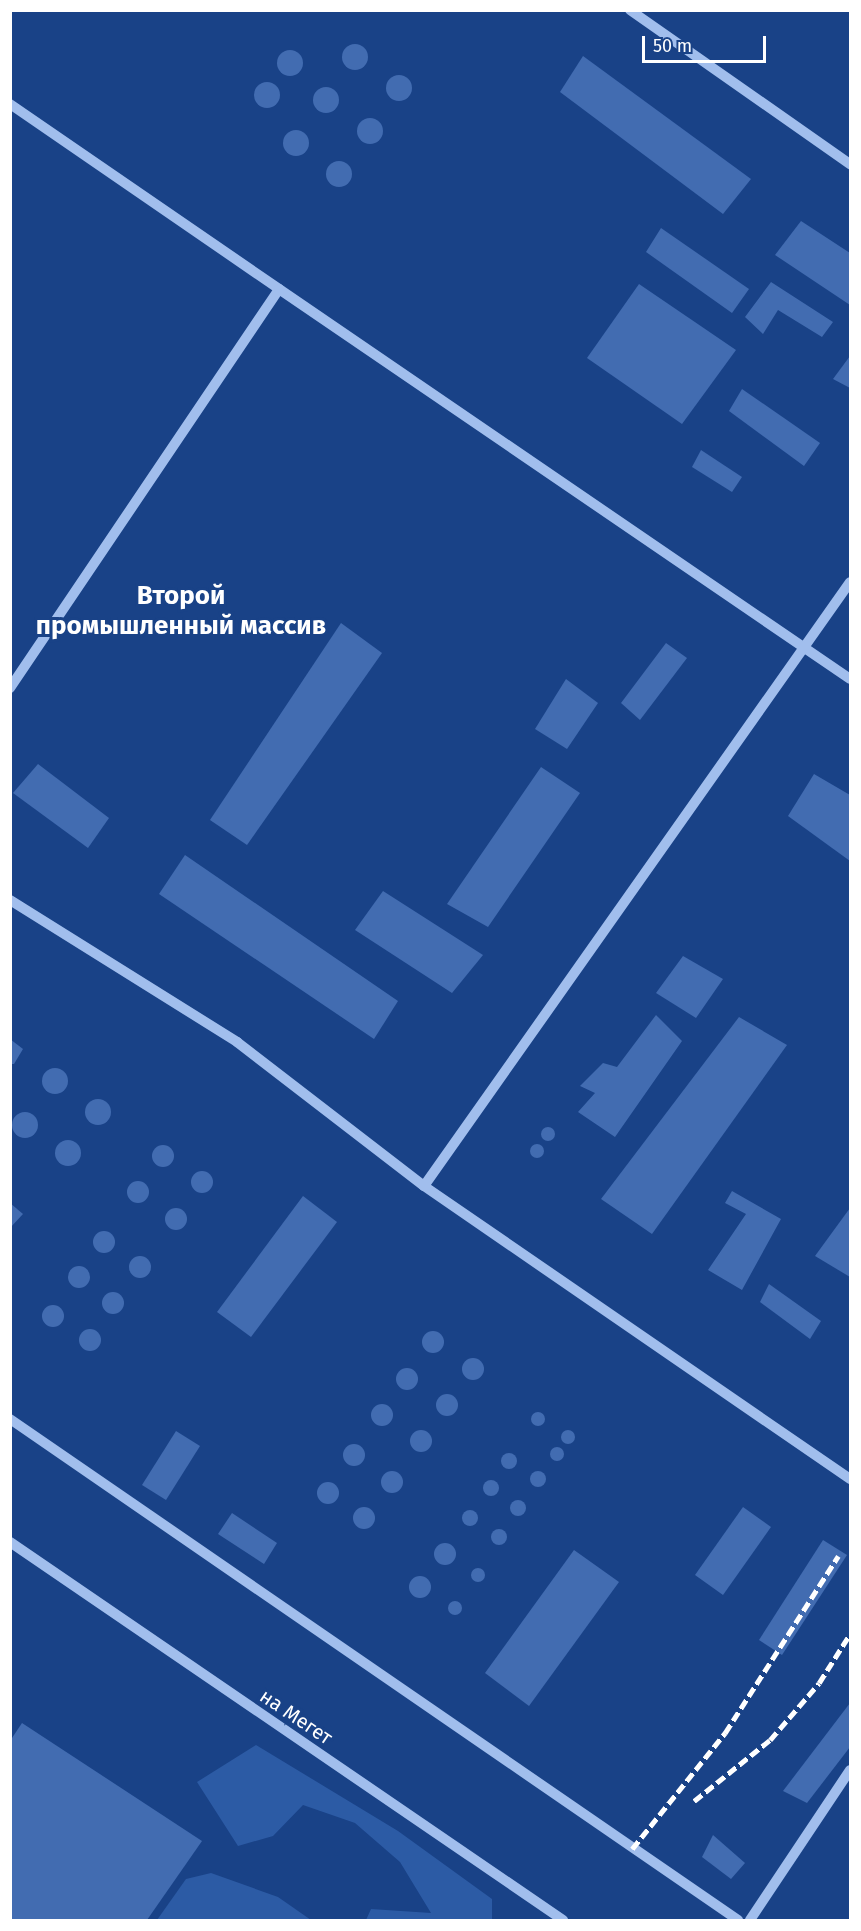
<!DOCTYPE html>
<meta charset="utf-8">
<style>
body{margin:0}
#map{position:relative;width:861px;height:1931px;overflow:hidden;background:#194287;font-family:"Fira Sans",sans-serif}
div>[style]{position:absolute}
.green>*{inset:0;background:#2c5ba5}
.building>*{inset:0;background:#426cb1}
.round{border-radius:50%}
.minor>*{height:10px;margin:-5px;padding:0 5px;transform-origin:5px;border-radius:5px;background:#a1beed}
.rail>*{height:4.5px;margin-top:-2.25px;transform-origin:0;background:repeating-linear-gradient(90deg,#fff 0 10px,transparent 0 14.5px)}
span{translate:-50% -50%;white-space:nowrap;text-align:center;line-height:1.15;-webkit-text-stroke:6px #194287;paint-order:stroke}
.street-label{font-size:20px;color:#fff}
.district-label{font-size:26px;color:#fff;font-weight:700}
.frame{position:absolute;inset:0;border:12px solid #fff;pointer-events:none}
.scale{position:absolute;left:642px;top:36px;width:124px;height:27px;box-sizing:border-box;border:3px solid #fff;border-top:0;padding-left:8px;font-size:18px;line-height:21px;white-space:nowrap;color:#fff;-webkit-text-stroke:4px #194287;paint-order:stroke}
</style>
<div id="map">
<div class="green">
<i style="clip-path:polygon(256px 1745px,398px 1831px,492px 1899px,492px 1920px,366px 1920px,371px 1909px,431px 1913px,400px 1862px,355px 1823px,303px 1805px,273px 1836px,238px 1846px,197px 1782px)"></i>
<i style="clip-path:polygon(211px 1873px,278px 1897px,311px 1920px,157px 1920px,186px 1879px)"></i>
</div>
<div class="building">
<i class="round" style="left:342px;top:44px;width:26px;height:26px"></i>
<i class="round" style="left:277px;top:50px;width:26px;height:26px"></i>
<i style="clip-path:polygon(583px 56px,751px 179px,723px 214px,560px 92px)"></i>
<i class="round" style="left:386px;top:75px;width:26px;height:26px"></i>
<i class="round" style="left:254px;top:82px;width:26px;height:26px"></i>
<i class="round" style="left:313px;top:87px;width:26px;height:26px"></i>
<i class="round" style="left:357px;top:118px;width:26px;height:26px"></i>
<i class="round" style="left:283px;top:130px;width:26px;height:26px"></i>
<i class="round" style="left:326px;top:161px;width:26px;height:26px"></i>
<i style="clip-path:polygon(801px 221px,850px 253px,850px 305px,775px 255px)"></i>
<i style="clip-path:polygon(661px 228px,749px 289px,732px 313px,646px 252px)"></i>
<i style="clip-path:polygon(771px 282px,833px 322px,822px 337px,778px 310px,763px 334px,745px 317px)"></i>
<i style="clip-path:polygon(639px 284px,736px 350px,682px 424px,587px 358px)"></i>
<i style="clip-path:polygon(850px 356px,850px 388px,833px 379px)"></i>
<i style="clip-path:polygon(742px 389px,820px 443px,804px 466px,729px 411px)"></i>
<i style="clip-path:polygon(701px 450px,742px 477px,732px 492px,692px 467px)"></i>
<i style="clip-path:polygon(341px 623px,382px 653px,247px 845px,210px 820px)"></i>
<i style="clip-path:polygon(666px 643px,687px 658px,640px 720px,621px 703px)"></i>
<i style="clip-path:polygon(566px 679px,598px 703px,567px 749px,535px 729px)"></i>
<i style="clip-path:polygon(38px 764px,109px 818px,88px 848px,13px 793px)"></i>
<i style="clip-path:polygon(541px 767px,580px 793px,488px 927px,447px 904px)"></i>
<i style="clip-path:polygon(814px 774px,850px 795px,850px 861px,788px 816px)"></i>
<i style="clip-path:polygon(185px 855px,398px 1001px,374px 1039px,159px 894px)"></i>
<i style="clip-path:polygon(383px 891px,483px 955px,452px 993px,355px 930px)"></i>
<i style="clip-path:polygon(683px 956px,723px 979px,696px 1018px,656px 993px)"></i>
<i style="clip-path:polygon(656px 1015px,682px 1041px,615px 1137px,578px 1112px,595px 1093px,580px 1086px,603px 1063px,617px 1067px)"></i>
<i style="clip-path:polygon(739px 1017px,787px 1045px,652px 1234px,601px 1199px)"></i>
<i style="clip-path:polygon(10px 1039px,23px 1049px,14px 1064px,10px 1064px)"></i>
<i class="round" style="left:42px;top:1068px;width:26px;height:26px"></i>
<i class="round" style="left:85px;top:1099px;width:26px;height:26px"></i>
<i class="round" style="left:12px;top:1112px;width:26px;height:26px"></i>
<i class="round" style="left:541px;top:1127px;width:14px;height:14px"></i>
<i class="round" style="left:55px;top:1140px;width:26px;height:26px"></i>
<i class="round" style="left:530px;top:1144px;width:14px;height:14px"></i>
<i class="round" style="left:152px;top:1145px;width:22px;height:22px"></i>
<i class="round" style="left:191px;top:1171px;width:22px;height:22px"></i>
<i class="round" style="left:127px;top:1181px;width:22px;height:22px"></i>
<i style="clip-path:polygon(732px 1191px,781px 1219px,742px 1290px,708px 1270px,746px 1214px,725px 1203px)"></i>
<i style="clip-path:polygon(303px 1196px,337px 1222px,251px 1337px,217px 1312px)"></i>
<i style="clip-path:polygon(10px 1203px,23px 1214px,10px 1228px)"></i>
<i style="clip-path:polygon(850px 1208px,850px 1277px,815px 1256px)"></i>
<i class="round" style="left:165px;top:1208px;width:22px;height:22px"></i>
<i class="round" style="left:93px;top:1231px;width:22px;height:22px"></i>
<i class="round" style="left:129px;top:1256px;width:22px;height:22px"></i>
<i class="round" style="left:68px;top:1266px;width:22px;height:22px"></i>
<i style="clip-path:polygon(769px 1284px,821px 1321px,810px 1339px,760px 1302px)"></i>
<i class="round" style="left:102px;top:1292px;width:22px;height:22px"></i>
<i class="round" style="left:42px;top:1305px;width:22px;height:22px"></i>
<i class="round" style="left:79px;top:1329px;width:22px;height:22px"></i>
<i class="round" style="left:422px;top:1331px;width:22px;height:22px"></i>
<i class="round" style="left:462px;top:1358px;width:22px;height:22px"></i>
<i class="round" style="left:396px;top:1368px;width:22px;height:22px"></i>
<i class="round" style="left:436px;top:1394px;width:22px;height:22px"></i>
<i class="round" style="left:371px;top:1404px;width:22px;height:22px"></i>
<i class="round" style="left:531px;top:1412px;width:14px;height:14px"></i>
<i class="round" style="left:410px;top:1430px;width:22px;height:22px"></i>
<i class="round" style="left:561px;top:1430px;width:14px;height:14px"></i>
<i style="clip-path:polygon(176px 1431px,200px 1446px,166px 1500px,142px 1485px)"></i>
<i class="round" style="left:343px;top:1444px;width:22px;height:22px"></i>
<i class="round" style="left:550px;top:1447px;width:14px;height:14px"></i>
<i class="round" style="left:501px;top:1453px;width:16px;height:16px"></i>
<i class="round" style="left:530px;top:1471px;width:16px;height:16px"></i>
<i class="round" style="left:381px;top:1471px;width:22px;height:22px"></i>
<i class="round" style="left:483px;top:1480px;width:16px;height:16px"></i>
<i class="round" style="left:317px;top:1482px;width:22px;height:22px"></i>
<i class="round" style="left:510px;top:1500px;width:16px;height:16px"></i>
<i style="clip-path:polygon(743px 1507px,771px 1527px,723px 1595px,695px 1575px)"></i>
<i class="round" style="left:353px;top:1507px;width:22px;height:22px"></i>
<i class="round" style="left:462px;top:1510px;width:16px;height:16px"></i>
<i style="clip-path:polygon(232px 1513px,277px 1543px,264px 1564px,218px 1534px)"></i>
<i class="round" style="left:491px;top:1529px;width:16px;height:16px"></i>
<i style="clip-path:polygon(823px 1540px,847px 1555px,782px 1655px,759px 1640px)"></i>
<i class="round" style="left:434px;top:1543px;width:22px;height:22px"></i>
<i style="clip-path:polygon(574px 1550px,619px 1582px,529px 1706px,485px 1673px)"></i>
<i class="round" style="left:471px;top:1568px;width:14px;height:14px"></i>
<i class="round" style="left:409px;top:1576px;width:22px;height:22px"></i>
<i class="round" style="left:448px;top:1601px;width:14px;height:14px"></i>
<i style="clip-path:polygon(850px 1703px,850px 1747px,807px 1803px,783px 1791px)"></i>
<i style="clip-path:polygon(22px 1723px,202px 1841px,147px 1920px,10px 1920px,10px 1741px)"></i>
<i style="clip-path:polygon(713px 1835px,745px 1863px,731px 1879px,702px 1857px)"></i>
</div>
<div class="minor">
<i style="left:630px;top:10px;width:269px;rotate:35deg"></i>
<i style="left:10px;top:104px;width:326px;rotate:34.5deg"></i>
<i style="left:10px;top:688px;width:481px;rotate:-56deg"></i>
<i style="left:279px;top:289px;width:691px;rotate:34.33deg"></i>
<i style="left:10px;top:900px;width:268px;rotate:32deg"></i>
<i style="left:237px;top:1042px;width:236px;rotate:37.6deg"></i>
<i style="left:424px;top:1186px;width:517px;rotate:34.52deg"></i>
<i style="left:424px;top:1186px;width:739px;rotate:-54.8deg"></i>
<i style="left:10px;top:1419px;width:884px;rotate:34.54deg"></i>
<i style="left:10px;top:1542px;width:670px;rotate:34.35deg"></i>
<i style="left:750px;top:1920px;width:180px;rotate:-56.3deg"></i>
</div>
<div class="rail">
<i style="left:694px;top:1801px;width:97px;rotate:-38.8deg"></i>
<i style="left:770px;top:1740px;width:75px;rotate:-49.3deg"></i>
<i style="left:819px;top:1683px;width:58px;rotate:-57.7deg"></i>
<i style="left:632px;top:1849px;width:149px;rotate:-51.3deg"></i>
<i style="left:725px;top:1733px;width:210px;rotate:-57.4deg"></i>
</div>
<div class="street-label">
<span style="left:296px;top:1717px;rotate:34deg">на Мегет</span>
</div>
<div class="district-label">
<span style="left:181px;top:611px">Второй<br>промышленный массив</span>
</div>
<div class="frame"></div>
<div class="scale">50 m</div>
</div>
